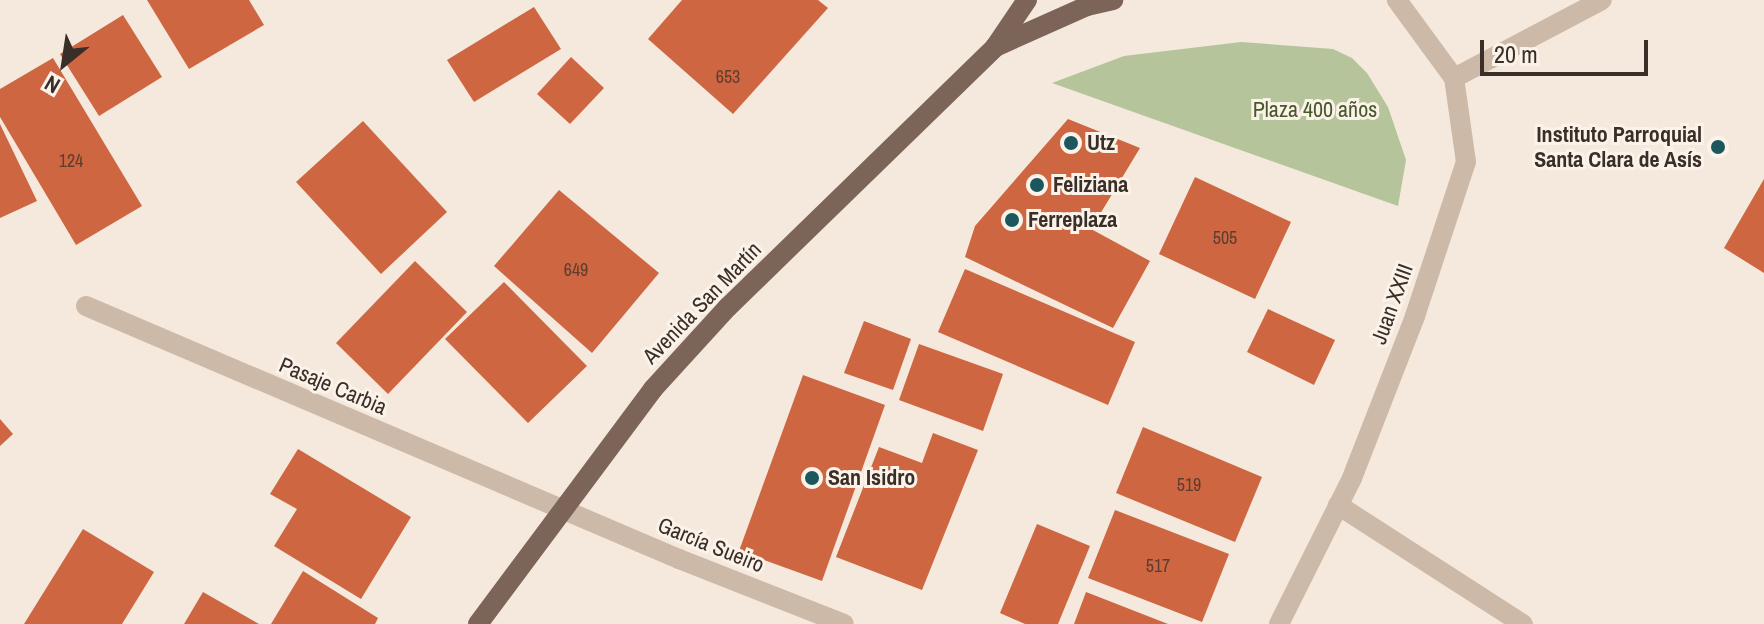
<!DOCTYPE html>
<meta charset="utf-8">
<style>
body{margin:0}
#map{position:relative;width:1764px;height:624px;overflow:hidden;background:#f4e9dc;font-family:"Archivo Narrow",sans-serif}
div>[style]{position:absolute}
.green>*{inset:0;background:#b5c49b}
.building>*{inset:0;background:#cd6641}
.minor>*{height:20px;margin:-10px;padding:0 10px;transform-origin:10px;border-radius:10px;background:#cdb9a7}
.major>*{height:20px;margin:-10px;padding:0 10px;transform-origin:10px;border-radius:10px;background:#7c6558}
.dots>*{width:22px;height:22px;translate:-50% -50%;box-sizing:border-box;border:4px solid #fbf3e9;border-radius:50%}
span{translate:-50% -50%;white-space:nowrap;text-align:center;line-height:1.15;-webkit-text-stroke:6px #fbf3e9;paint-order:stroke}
.number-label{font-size:18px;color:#5e3c2e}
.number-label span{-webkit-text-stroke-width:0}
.park-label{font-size:22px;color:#46592a}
.poi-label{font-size:22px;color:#392e28;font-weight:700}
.right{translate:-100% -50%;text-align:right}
.left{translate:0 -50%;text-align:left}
.street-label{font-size:22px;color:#392e28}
.north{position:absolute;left:24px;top:24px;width:80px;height:80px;-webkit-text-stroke:6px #fbf3e9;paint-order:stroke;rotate:210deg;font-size:22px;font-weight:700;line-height:32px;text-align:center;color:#392e28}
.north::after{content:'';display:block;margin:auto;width:28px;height:36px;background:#392e28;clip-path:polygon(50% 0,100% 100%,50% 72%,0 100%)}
.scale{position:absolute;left:1480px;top:40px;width:168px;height:36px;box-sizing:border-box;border:4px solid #392e28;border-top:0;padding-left:10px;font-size:24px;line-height:28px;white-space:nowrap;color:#392e28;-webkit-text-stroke:6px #fbf3e9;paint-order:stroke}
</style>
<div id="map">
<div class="green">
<i style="clip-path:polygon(1241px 42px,1333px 49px,1352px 58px,1367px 73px,1388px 107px,1406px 160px,1398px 206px,1052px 83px,1124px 56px)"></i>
</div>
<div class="building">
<i style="clip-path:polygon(147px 0,249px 0,264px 25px,189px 69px)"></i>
<i style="clip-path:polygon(682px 0,818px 0,828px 8px,733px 114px,648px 39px)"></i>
<i style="clip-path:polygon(534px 7px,561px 49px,474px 102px,447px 60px)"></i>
<i style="clip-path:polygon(123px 15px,162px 77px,99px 116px,60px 54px)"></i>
<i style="clip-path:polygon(571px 57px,604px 88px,570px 124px,537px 94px)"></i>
<i style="clip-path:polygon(53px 58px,142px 206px,76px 245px,0 117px,0 89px)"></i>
<i style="clip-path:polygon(1068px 119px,1140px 148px,1091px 229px,1150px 261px,1113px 328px,965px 257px,975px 226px)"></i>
<i style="clip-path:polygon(363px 121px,447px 212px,381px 274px,296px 182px)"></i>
<i style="clip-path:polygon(0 124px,37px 201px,0 218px)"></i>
<i style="clip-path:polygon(1195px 177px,1291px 222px,1255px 299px,1159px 254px)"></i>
<i style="clip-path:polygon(1764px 179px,1764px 273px,1724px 248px)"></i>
<i style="clip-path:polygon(559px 190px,659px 273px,592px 353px,494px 266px)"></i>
<i style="clip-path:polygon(415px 261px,467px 312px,388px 394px,336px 343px)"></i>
<i style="clip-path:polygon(965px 269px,1135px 342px,1108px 405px,938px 332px)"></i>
<i style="clip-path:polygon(504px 282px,587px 366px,528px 423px,445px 339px)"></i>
<i style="clip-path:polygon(1268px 309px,1335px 340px,1314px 385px,1247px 352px)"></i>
<i style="clip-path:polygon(864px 321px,911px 339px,893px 390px,844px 373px)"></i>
<i style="clip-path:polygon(919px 344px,1003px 374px,983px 431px,899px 400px)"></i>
<i style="clip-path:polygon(803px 375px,885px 405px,822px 581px,739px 551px)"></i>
<i style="clip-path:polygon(0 419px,13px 434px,0 446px)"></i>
<i style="clip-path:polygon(1143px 427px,1262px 477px,1235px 542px,1116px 493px)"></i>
<i style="clip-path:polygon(933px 433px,978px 450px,922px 590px,836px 557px,879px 447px,922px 463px)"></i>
<i style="clip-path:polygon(298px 449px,411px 517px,361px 599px,274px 546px,297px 509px,270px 494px)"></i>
<i style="clip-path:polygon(1115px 510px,1229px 554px,1202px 622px,1088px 578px)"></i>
<i style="clip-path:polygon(1037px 524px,1090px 546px,1058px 624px,1025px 624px,1000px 613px)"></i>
<i style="clip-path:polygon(83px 529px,154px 572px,122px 624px,24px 624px)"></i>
<i style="clip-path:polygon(303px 571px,378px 618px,375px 624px,271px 624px)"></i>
<i style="clip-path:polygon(203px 592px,259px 624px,184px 624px)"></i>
<i style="clip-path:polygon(1086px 592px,1168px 624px,1074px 624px)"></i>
</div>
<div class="minor">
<i style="left:1454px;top:78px;width:167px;rotate:-27.8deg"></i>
<i style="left:86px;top:306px;width:645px;rotate:23.11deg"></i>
<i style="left:679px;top:559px;width:177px;rotate:21.5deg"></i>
<i style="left:1338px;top:505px;width:220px;rotate:32.8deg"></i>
<i style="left:1279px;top:624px;width:163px;rotate:-63.4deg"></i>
<i style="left:1352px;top:478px;width:174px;rotate:-68.7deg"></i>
<i style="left:1415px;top:316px;width:162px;rotate:-71.7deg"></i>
<i style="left:1466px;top:162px;width:85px;rotate:-98.1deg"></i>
<i style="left:1454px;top:78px;width:97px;rotate:-126.2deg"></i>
</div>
<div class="major">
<i style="left:995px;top:47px;width:101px;rotate:-24deg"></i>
<i style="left:1087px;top:6px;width:27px;rotate:-13deg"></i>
<i style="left:478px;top:624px;width:293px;rotate:-53.3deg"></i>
<i style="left:653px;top:389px;width:111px;rotate:-47.6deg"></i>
<i style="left:728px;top:307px;width:373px;rotate:-44.2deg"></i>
<i style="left:995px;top:47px;width:57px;rotate:-55.8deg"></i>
</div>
<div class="dots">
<i style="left:1071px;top:143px;background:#1b575d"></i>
<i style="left:1718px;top:147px;background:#1b575d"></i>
<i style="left:1037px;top:185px;background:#1b575d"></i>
<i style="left:1012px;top:220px;background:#1b575d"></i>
<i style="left:812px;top:478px;background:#1b575d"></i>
</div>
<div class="number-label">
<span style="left:728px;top:77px">653</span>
<span style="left:71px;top:161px">124</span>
<span style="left:1225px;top:238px">505</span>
<span style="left:576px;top:270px">649</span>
<span style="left:1189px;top:485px">519</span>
<span style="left:1158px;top:566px">517</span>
</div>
<div class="park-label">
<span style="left:1315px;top:110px">Plaza 400 años</span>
</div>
<div class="poi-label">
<span class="right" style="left:1702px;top:147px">Instituto Parroquial<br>Santa Clara de Asís</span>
<span class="left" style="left:1087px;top:143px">Utz</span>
<span class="left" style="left:1053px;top:185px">Feliziana</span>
<span class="left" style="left:1028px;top:220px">Ferreplaza</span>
<span class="left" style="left:828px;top:478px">San Isidro</span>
</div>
<div class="street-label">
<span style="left:702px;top:303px;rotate:-46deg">Avenida San Martín</span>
<span style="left:1392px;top:304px;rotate:-70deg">Juan XXIII</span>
<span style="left:333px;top:386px;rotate:23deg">Pasaje Carbia</span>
<span style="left:711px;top:545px;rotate:22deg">García Sueiro</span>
</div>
<div class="north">N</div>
<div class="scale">20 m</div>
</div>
